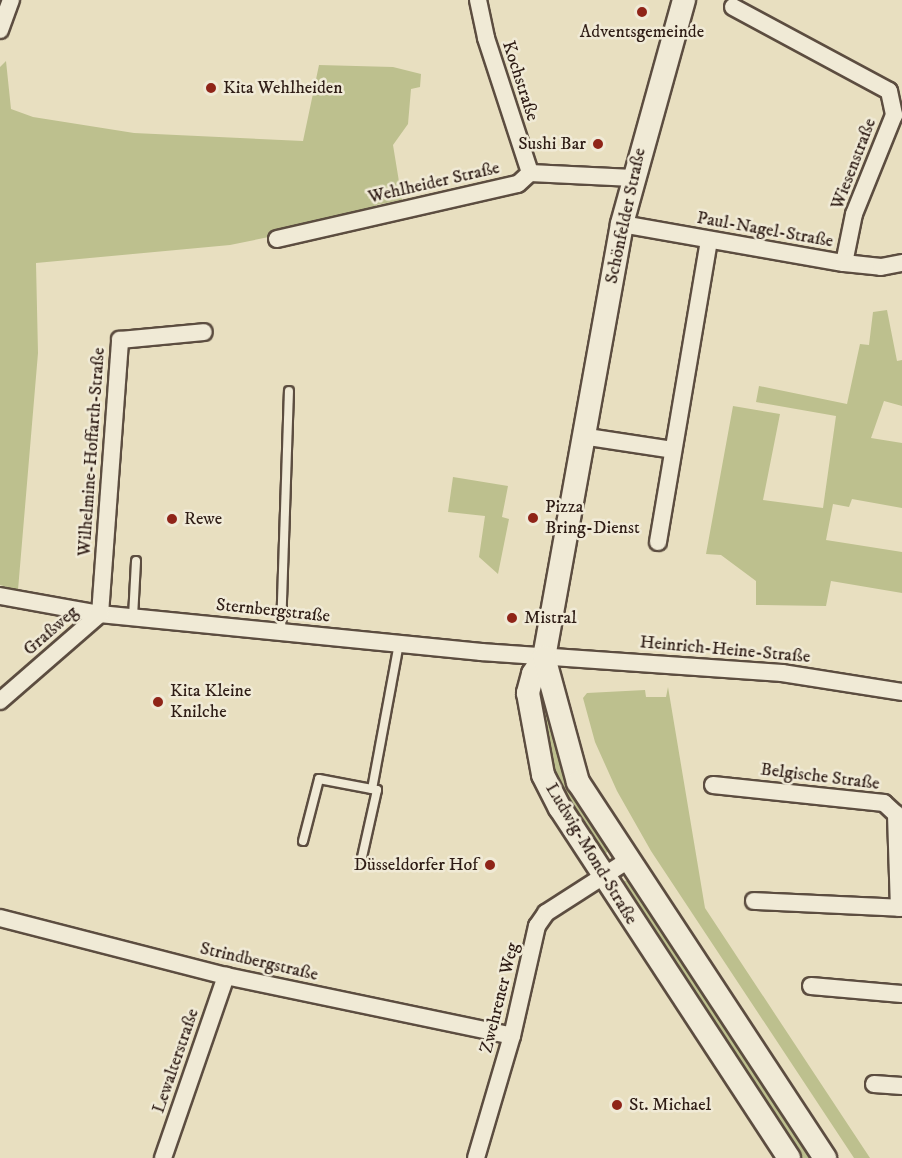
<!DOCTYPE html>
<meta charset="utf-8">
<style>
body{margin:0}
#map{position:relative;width:902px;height:1158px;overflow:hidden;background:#e8dfc0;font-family:"IM FELL DW Pica",serif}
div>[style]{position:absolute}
.green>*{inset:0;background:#bdc08e}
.roads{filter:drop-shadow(2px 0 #5c4d40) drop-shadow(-2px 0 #5c4d40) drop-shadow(0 2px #5c4d40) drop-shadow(0 -2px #5c4d40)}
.lane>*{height:8px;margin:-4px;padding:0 4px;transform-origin:4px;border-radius:4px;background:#f0ead6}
.street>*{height:16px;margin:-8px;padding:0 8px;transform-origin:8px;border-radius:8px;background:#f0ead6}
.secondary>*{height:22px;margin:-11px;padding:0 11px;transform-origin:11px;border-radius:11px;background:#f0ead6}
.dots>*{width:16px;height:16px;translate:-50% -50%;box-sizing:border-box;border:3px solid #f0ead6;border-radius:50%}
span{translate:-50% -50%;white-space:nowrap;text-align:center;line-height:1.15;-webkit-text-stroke:5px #f0ead6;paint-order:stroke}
.poi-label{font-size:18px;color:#2e1c15}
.left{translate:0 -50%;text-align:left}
.right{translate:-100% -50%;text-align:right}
.street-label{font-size:18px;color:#2e1c15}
</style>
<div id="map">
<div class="green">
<i style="clip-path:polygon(6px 61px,11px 109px,33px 117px,134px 133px,303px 141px,319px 65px,393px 67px,421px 74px,420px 87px,411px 89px,408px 124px,393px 145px,402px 200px,376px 205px,372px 216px,230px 245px,36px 263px,38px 353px,18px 590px,0 585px,0 67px)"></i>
<i style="clip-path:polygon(887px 310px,897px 361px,902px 360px,902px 406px,884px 401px,871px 438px,902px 443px,902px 508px,852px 499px,849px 507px,833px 504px,826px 540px,902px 552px,902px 593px,831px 581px,826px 606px,756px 605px,756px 581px,721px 555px,706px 554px,733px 406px,780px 414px,763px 500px,823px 508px,836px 416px,756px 402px,759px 386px,847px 404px,860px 344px,869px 345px,873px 312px)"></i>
<i style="clip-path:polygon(453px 477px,508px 486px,502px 517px,509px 519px,498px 574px,479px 557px,485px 516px,448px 512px)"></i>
<i style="clip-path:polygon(668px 687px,705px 908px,870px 1158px,854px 1158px,651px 851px,617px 791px,595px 742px,583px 698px,587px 693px,645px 690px,646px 697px,666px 697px)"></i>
<i style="clip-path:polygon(546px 696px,553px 740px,569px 788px,608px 850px,606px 854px,600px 854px,563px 793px,552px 766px,539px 697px)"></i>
<i style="clip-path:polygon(620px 880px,628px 881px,811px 1158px,800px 1158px,618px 884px)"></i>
</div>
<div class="roads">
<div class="lane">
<i style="left:133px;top:617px;width:56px;rotate:-86.9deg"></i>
<i style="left:281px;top:631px;width:240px;rotate:-88.1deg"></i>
<i style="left:372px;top:789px;width:147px;rotate:-79.5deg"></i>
<i style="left:303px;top:841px;width:64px;rotate:-75.5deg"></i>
<i style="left:319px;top:779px;width:59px;rotate:10.7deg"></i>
<i style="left:377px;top:790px;width:69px;rotate:102.6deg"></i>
</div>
<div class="street">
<i style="left:478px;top:0;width:39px;rotate:78deg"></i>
<i style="left:486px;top:38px;width:142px;rotate:71.9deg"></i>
<i style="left:733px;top:7px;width:177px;rotate:28.3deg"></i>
<i style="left:889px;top:91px;width:25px;rotate:78deg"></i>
<i style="left:894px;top:115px;width:107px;rotate:112deg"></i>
<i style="left:854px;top:214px;width:50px;rotate:101.5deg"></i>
<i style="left:0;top:30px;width:32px;rotate:-70deg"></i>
<i style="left:622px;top:224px;width:225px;rotate:10deg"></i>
<i style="left:844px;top:263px;width:37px;rotate:6deg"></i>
<i style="left:881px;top:267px;width:21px;rotate:-11deg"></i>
<i style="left:277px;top:239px;width:247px;rotate:-12.9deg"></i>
<i style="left:518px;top:184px;width:16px;rotate:-43deg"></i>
<i style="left:530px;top:173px;width:103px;rotate:2.8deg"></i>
<i style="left:582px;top:436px;width:92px;rotate:8.7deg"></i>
<i style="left:658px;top:542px;width:306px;rotate:-80.4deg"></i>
<i style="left:0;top:596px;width:102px;rotate:10.2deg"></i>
<i style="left:100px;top:614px;width:383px;rotate:5.7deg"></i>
<i style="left:481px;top:652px;width:302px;rotate:4deg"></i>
<i style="left:782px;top:673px;width:121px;rotate:9deg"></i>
<i style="left:100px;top:614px;width:275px;rotate:-85.8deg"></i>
<i style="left:120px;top:340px;width:84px;rotate:-5.4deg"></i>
<i style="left:0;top:701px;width:133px;rotate:-41deg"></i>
<i style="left:713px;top:785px;width:172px;rotate:6deg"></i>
<i style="left:884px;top:803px;width:16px;rotate:43deg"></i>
<i style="left:896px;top:814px;width:94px;rotate:88.2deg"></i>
<i style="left:754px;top:901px;width:148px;rotate:2.7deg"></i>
<i style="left:0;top:918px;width:233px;rotate:14.4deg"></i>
<i style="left:226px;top:976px;width:292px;rotate:11.8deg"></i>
<i style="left:811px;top:986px;width:91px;rotate:5deg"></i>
<i style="left:874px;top:1084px;width:28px;rotate:4deg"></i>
<i style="left:163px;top:1158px;width:193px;rotate:-70.9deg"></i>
<i style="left:476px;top:1158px;width:127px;rotate:-73.6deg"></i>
<i style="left:512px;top:1036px;width:113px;rotate:-77.2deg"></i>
<i style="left:537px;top:926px;width:16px;rotate:-55deg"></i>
<i style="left:546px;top:913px;width:96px;rotate:-32.7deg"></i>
</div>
<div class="secondary">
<i style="left:684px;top:0;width:232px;rotate:105.5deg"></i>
<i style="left:622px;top:224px;width:440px;rotate:100.2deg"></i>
<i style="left:544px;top:657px;width:20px;rotate:123deg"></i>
<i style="left:533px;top:674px;width:20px;rotate:105deg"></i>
<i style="left:528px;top:693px;width:83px;rotate:79.6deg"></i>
<i style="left:543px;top:775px;width:37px;rotate:63deg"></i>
<i style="left:560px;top:808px;width:418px;rotate:56.8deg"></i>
<i style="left:544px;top:657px;width:130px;rotate:74.8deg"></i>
<i style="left:578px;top:782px;width:450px;rotate:56.7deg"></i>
</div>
</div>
<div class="dots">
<i style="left:642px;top:12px;background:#8f2418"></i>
<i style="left:211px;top:88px;background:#8f2418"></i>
<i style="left:598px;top:144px;background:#8f2418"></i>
<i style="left:533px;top:518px;background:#8f2418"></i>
<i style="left:172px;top:519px;background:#8f2418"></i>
<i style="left:512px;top:618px;background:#8f2418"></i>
<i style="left:158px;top:702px;background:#8f2418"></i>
<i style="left:490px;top:865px;background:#8f2418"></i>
<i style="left:617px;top:1105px;background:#8f2418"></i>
</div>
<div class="poi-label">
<span style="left:642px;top:32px">Adventsgemeinde</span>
<span class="left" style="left:223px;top:88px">Kita Wehlheiden</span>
<span class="right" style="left:586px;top:144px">Sushi Bar</span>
<span class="left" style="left:545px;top:518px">Pizza<br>Bring-Dienst</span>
<span class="left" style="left:184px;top:519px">Rewe</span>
<span class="left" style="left:524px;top:618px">Mistral</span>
<span class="left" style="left:170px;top:702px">Kita Kleine<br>Knilche</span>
<span class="right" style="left:478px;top:865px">Düsseldorfer Hof</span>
<span class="left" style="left:629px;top:1105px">St. Michael</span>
</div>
<div class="street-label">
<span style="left:520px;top:81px;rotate:72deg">Kochstraße</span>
<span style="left:854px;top:164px;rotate:-69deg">Wiesenstraße</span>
<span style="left:434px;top:183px;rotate:-13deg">Wehlheider Straße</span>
<span style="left:626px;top:216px;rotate:-78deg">Schönfelder Straße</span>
<span style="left:765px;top:230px;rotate:10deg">Paul-Nagel-Straße</span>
<span style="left:92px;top:452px;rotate:-86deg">Wilhelmine-Hoffarth-Straße</span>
<span style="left:273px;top:611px;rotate:6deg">Sternbergstraße</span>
<span style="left:51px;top:631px;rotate:-41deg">Graßweg</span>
<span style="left:725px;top:650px;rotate:5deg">Heinrich-Heine-Straße</span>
<span style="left:820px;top:777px;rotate:7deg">Belgische Straße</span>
<span style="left:591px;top:854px;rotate:59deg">Ludwig-Mond-Straße</span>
<span style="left:259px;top:962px;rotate:13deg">Strindbergstraße</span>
<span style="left:500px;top:998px;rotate:-76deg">Zwehrener Weg</span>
<span style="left:176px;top:1061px;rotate:-71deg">Lewalterstraße</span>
</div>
</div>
